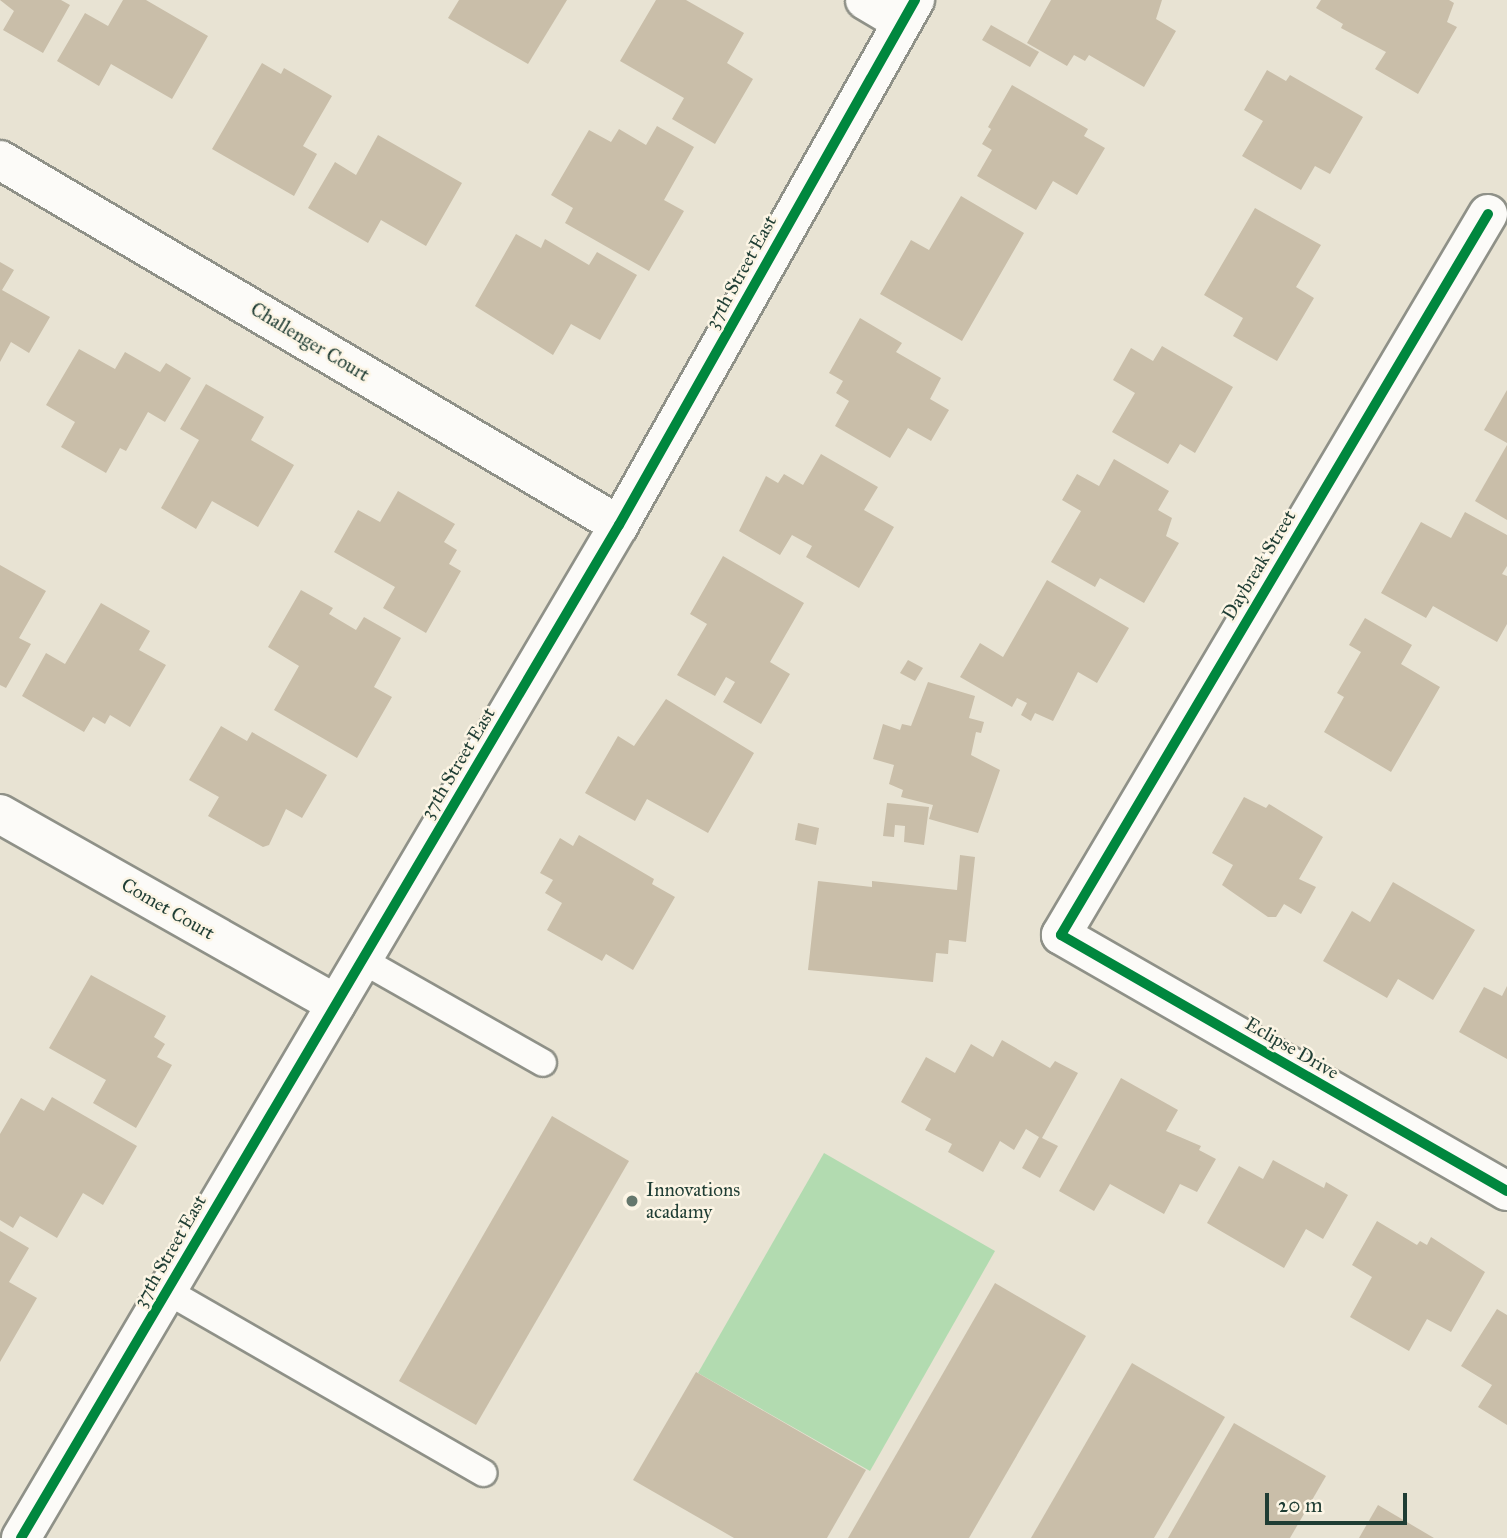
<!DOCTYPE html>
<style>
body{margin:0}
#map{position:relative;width:1507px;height:1538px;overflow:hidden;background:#e8e3d3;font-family:"IM FELL Great Primer",serif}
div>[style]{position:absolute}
.green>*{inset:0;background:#b2dbb0}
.building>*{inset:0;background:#c9bea9}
.roads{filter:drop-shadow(2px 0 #8f9188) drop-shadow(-2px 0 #8f9188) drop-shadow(0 2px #8f9188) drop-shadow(0 -2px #8f9188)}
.service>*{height:26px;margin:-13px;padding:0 13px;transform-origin:13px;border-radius:13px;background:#fcfbf8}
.minor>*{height:38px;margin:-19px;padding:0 19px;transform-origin:19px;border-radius:19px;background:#fcfbf8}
.cycleway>*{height:10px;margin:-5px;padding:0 5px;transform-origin:5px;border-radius:5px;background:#00873e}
.dots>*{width:19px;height:19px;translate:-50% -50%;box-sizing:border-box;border:4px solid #fcf5e5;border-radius:50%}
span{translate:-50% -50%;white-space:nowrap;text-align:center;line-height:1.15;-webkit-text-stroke:5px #fcf5e5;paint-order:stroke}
.street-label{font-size:19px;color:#1f3d34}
.poi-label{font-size:19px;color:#1f3d34}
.left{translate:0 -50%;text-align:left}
.scale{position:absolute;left:1265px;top:1493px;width:142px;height:32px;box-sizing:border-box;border:4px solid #1f3d34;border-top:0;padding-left:9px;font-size:21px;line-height:24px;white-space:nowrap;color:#1f3d34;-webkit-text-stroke:5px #fcf5e5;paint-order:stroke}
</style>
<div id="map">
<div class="green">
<i style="clip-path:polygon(824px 1153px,995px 1251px,870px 1471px,698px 1373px)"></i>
</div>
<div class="building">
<i style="clip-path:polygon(0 0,61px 0,70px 5px,43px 53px,3px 30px,14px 11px)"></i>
<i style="clip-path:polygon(123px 0,146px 0,208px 36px,172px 99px,111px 64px,99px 86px,57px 61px,85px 13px,108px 26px)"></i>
<i style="clip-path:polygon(459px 0,567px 0,528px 64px,448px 18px)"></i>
<i style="clip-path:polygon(656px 0,686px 0,744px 33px,727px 63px,753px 79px,715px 144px,672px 119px,684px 98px,620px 61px)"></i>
<i style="clip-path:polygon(1051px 0,1162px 0,1156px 19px,1176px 31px,1144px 87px,1089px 55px,1085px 61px,1074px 55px,1067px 66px,1027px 43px)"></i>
<i style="clip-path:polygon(1321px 0,1449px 0,1454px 3px,1447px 22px,1457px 27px,1418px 94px,1375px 69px,1386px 52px,1341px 28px,1343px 24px,1316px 8px)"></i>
<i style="clip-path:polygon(991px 25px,1039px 52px,1030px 67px,982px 40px)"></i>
<i style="clip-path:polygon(262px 63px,281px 74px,284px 68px,332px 96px,303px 146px,317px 154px,294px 196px,212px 149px)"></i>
<i style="clip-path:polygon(1267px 70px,1286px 81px,1290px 75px,1363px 117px,1330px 174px,1315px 166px,1301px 190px,1242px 156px,1263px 121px,1244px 110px)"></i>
<i style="clip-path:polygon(1012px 85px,1088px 129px,1084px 136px,1105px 148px,1077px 195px,1053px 181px,1036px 210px,977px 176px,992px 150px,982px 144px,991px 129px,988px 127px)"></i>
<i style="clip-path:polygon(657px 126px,694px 147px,664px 200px,684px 211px,649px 271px,565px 223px,573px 208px,551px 195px,589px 130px,611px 142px,619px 129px,646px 145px)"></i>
<i style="clip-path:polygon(378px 135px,462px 183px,426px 246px,381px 220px,368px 243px,308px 208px,335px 162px,356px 175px)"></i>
<i style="clip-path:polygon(961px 196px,1024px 233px,962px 341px,880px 294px,911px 240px,929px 250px)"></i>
<i style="clip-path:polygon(1255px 208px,1321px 245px,1296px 287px,1314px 298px,1277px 361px,1233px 336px,1243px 318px,1204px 295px)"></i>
<i style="clip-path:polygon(516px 234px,541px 248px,545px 239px,589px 265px,597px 252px,637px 275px,600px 340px,571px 324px,553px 355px,475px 306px)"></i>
<i style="clip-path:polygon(0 262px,14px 270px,2px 290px,50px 317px,29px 353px,11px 342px,0 362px)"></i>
<i style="clip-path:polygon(860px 318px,902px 343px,896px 352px,941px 378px,930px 399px,949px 410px,931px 441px,908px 428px,890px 458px,835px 426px,849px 401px,836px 393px,843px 381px,829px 373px)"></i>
<i style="clip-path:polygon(1162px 346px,1233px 387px,1195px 453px,1180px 444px,1168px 464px,1112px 432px,1135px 393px,1113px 380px,1131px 348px,1153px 361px)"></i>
<i style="clip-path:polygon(79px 349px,115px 369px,125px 352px,160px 372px,166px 363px,191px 378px,165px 422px,148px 412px,126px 451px,120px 448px,106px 473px,61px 447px,75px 422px,46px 405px)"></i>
<i style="clip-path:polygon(206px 384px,264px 417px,251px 440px,294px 465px,258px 527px,212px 501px,196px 529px,161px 508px,199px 440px,180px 429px)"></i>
<i style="clip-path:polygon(1507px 390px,1507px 443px,1484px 430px)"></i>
<i style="clip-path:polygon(1507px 445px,1507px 520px,1475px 501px)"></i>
<i style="clip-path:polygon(821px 454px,878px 487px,864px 510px,894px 527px,859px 588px,806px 557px,812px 546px,792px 535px,780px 555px,739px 531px,766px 476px,778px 483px,784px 474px,803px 485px)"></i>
<i style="clip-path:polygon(1114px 459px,1169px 491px,1158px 510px,1172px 518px,1166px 536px,1179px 543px,1144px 603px,1100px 578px,1095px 587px,1051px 562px,1081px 511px,1062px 500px,1077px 474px,1099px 486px)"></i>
<i style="clip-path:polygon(398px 491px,455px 524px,444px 542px,457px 550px,449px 564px,461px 571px,426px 633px,383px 608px,395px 587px,334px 552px,358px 510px,380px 522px)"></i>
<i style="clip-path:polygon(1465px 512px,1507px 535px,1507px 566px,1502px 574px,1507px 576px,1507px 624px,1497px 642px,1433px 606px,1426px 618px,1381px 593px,1421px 522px,1451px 538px)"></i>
<i style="clip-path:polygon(723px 556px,804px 603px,770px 662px,790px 674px,761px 724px,723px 702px,735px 682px,726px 677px,715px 696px,677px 675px,707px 624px,690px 614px)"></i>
<i style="clip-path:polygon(0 565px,46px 591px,19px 638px,31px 644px,6px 688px,0 685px)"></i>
<i style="clip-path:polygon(1047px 580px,1129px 628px,1097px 683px,1078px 672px,1053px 721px,1035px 713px,1031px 721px,1021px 715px,1027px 703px,1017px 698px,1012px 707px,960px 677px,980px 643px,1003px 657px)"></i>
<i style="clip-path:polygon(301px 590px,333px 608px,329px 614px,356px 630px,364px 617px,401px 638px,374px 687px,392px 697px,357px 758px,274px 710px,299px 666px,268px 647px)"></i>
<i style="clip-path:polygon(101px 603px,150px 631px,139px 650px,166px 665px,130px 727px,110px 715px,105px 724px,93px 717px,84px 732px,22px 696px,46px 653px,65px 664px)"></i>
<i style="clip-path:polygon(1365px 618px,1412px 645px,1401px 664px,1440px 687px,1391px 772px,1324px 732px,1344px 697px,1337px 693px,1361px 652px,1349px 645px)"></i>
<i style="clip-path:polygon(908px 660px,923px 668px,915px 681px,900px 673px)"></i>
<i style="clip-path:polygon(928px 682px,975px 696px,969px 718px,984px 722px,981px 733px,976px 732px,971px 755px,1000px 770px,978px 833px,929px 819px,933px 805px,901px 797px,903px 790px,889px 784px,894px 765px,873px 759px,883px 724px,900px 730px,902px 724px,911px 726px)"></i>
<i style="clip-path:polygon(666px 699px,754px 753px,708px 833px,647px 799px,635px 821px,585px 793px,618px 736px,634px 746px)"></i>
<i style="clip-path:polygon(221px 726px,247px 741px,252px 732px,327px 775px,302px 818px,286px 809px,269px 845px,263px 847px,208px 816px,219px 797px,189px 780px)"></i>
<i style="clip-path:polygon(1244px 797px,1266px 808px,1269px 804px,1323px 837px,1299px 879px,1316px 887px,1301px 914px,1284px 904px,1276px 917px,1268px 917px,1222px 885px,1233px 865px,1212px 853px)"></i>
<i style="clip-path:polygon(887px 803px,929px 807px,924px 845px,904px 842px,905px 826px,895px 825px,894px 837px,883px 836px)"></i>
<i style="clip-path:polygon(798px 823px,819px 828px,816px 845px,795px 840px)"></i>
<i style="clip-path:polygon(579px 835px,654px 879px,652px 884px,675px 897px,633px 970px,606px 954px,602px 961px,547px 930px,562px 903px,545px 893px,553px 880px,540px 873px,560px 838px,573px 846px)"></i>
<i style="clip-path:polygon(960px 855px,975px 857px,966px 942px,949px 940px,948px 954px,936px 953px,933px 982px,808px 970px,818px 881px,872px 887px,872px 881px,957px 890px)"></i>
<i style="clip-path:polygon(1393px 882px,1475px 930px,1433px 1000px,1398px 979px,1387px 998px,1323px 961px,1352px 911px,1370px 922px)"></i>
<i style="clip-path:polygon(91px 975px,166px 1016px,154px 1037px,165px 1044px,157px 1057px,172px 1065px,136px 1128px,93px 1103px,106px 1080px,49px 1048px)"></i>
<i style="clip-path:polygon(1507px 986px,1507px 1059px,1459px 1032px,1484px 987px,1502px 996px)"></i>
<i style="clip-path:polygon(1002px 1040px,1050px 1068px,1055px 1061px,1078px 1073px,1042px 1138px,1058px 1146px,1040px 1178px,1022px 1168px,1039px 1137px,1026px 1129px,1014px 1150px,1000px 1141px,983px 1172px,948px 1152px,952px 1144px,925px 1130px,931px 1119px,901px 1102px,926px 1057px,955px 1073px,971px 1044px,993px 1057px)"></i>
<i style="clip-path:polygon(1121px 1078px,1178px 1110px,1166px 1131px,1201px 1146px,1199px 1150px,1216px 1159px,1197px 1192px,1180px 1184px,1164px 1214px,1110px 1184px,1094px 1211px,1059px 1191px)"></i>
<i style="clip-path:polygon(52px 1097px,137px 1146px,103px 1205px,83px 1193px,57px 1238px,20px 1216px,13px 1228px,0 1220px,0 1134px,21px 1098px,44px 1111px)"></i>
<i style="clip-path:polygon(552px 1116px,629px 1161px,476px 1425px,399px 1381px)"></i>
<i style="clip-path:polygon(1273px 1160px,1324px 1188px,1326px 1182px,1348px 1195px,1323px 1239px,1306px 1229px,1284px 1268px,1207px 1223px,1239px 1166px,1263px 1179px)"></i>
<i style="clip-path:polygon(1377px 1221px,1417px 1245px,1420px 1241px,1427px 1245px,1431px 1237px,1485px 1272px,1451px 1332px,1427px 1319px,1409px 1351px,1350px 1317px,1372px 1277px,1352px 1265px)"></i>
<i style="clip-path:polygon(0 1231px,29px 1248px,9px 1282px,37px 1298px,0 1362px)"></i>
<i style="clip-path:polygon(995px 1283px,1086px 1336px,969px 1538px,848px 1538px)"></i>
<i style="clip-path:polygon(1497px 1309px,1507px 1315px,1507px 1425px,1478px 1407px,1492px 1385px,1461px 1366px)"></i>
<i style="clip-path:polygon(1132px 1363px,1225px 1417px,1154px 1538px,1031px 1538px)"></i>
<i style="clip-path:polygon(696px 1372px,866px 1470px,827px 1538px,734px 1538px,633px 1480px)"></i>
<i style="clip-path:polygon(1234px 1423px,1326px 1476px,1290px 1538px,1168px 1538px)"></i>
<i style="clip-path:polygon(1378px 1505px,1434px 1538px,1359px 1538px)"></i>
</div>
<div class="roads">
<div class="service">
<i style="left:362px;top:960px;width:208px;rotate:29.6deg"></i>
<i style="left:167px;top:1291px;width:365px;rotate:29.9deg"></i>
</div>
<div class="minor">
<i style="left:865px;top:0;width:43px;rotate:30.7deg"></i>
<i style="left:0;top:160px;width:719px;rotate:30.53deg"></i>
<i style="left:1488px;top:214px;width:838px;rotate:120.64deg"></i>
<i style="left:1061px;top:935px;width:514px;rotate:29.86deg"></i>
<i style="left:0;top:814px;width:386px;rotate:29.5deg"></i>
<i style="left:21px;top:1538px;width:1176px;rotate:-59.45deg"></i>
<i style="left:619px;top:525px;width:603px;rotate:-60.59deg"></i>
</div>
</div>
<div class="cycleway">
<i style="left:1488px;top:214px;width:838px;rotate:120.64deg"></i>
<i style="left:1061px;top:935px;width:514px;rotate:29.86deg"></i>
<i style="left:21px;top:1538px;width:1176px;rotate:-59.45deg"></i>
<i style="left:619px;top:525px;width:603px;rotate:-60.59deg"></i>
</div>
<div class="dots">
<i style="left:632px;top:1201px;background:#65776c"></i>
</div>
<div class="street-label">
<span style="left:741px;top:272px;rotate:-61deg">37th Street East</span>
<span style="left:310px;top:342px;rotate:31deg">Challenger Court</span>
<span style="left:1259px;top:565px;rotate:-59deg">Daybreak Street</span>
<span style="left:458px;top:763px;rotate:-59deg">37th Street East</span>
<span style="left:168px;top:909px;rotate:30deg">Comet Court</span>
<span style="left:1292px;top:1048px;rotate:30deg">Eclipse Drive</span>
<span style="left:170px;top:1251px;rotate:-60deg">37th Street East</span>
</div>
<div class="poi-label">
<span class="left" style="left:646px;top:1201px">Innovations<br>acadamy</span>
</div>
<div class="scale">20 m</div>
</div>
